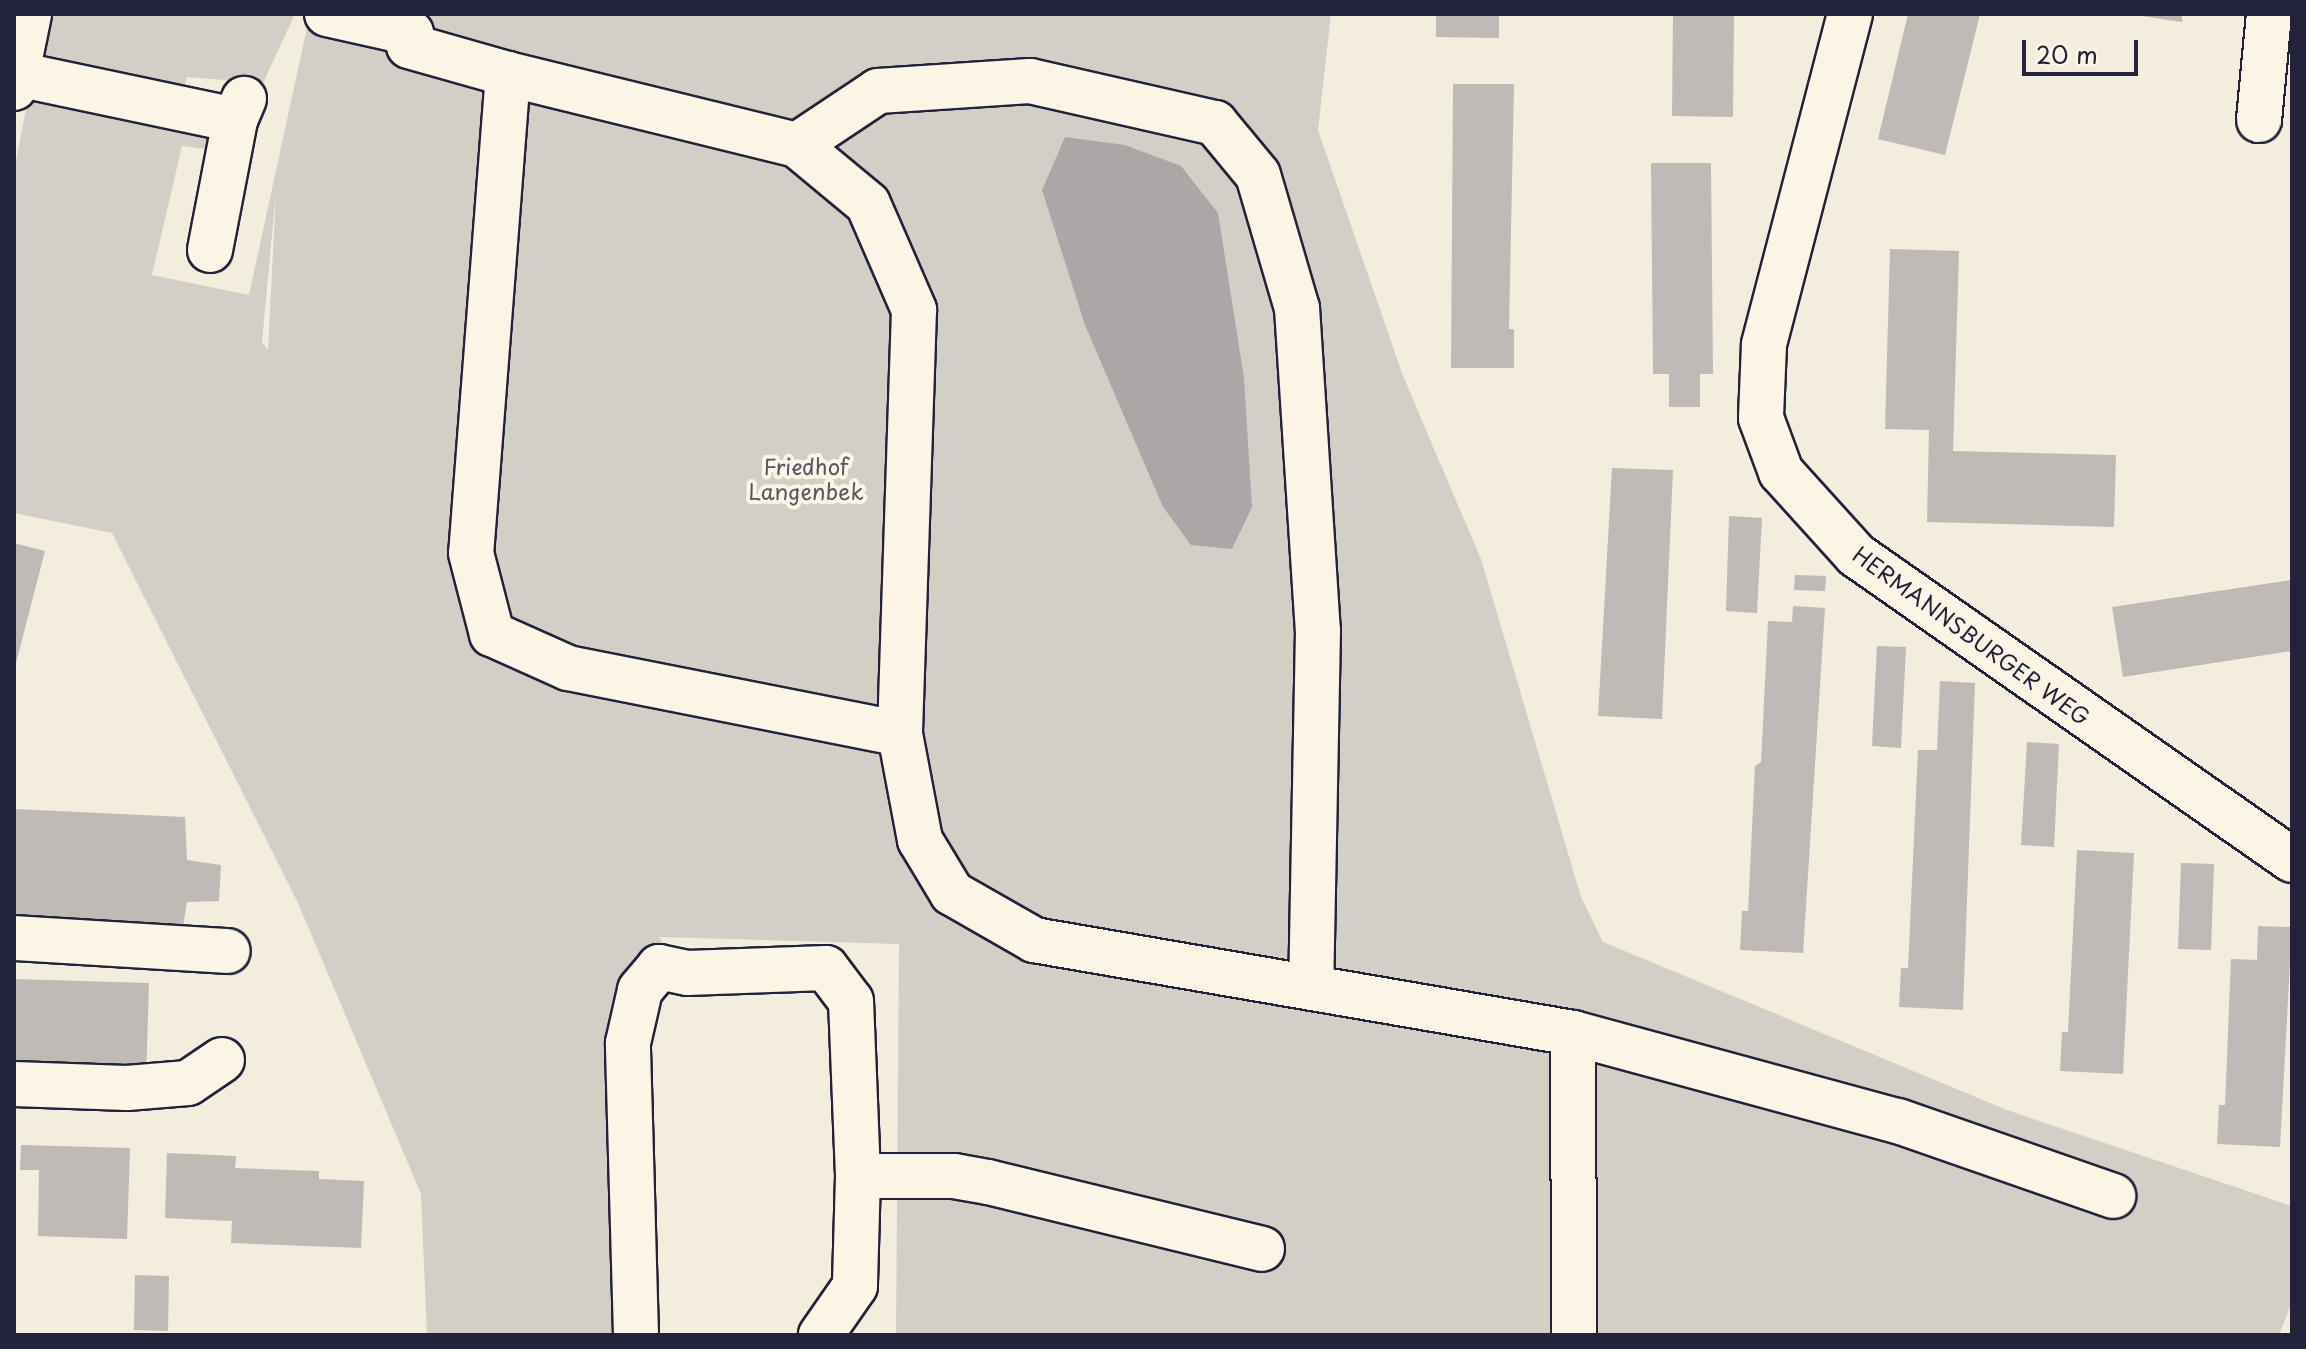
<!DOCTYPE html>
<style>
body{margin:0}
#map{position:relative;width:2306px;height:1349px;overflow:hidden;background:#f3edde;font-family:"Playpen Sans",sans-serif}
div>[style]{position:absolute}
.green>*{inset:0;background:#d4cfc6}
.water>*{inset:0;background:#aca7a6}
.building>*{inset:0;background:#bfbab6}
.roads{filter:drop-shadow(2px 0 #22223b) drop-shadow(-2px 0 #22223b) drop-shadow(0 2px #22223b) drop-shadow(0 -2px #22223b)}
.minor>*{height:44px;margin:-22px;padding:0 22px;transform-origin:22px;border-radius:22px;background:#fcf5e5}
.major>*{height:44px;margin:-22px;padding:0 22px;transform-origin:22px;border-radius:22px;background:#fcf5e5}
span{translate:-50% -50%;white-space:nowrap;text-align:center;line-height:1.15;-webkit-text-stroke:8px #fcf5e5;paint-order:stroke}
.park-label{font-size:22px;color:#575665}
.street-label{font-size:22px;color:#22223b}
.frame{position:absolute;inset:0;border:16px solid #22223b;pointer-events:none}
.scale{position:absolute;left:2022px;top:40px;width:116px;height:36px;box-sizing:border-box;border:4px solid #22223b;border-top:0;padding-left:10px;font-size:24px;line-height:28px;white-space:nowrap;color:#22223b;-webkit-text-stroke:6px #fcf5e5;paint-order:stroke}
</style>
<div id="map">
<div class="green">
<i style="clip-path:polygon(28px 14px,295px 14px,263px 83px,187px 77px,182px 93px,32px 70px)"></i>
<i style="clip-path:polygon(evenodd,310px 14px,1331px 14px,1318px 130px,1403px 376px,1481px 559px,1581px 897px,1603px 942px,2007px 1110px,2292px 1206px,2292px 1302px,2279px 1335px,896px 1335px,899px 944px,659px 937px,676px 963px,636px 1047px,629px 1335px,427px 1335px,421px 1194px,298px 903px,112px 533px,14px 513px,14px 171px,28px 99px,214px 136px,213px 150px,182px 146px,152px 275px,249px 295px,310px 14px,276px 192px,268px 349px,267px 349px,262px 342px,276px 192px)"></i>
</div>
<div class="water">
<i style="clip-path:polygon(1065px 137px,1125px 145px,1181px 166px,1218px 213px,1244px 378px,1252px 507px,1232px 549px,1191px 545px,1163px 507px,1085px 325px,1042px 190px)"></i>
</div>
<div class="building">
<i style="clip-path:polygon(1436px 14px,1499px 14px,1499px 38px,1436px 37px)"></i>
<i style="clip-path:polygon(1673px 14px,1734px 14px,1733px 117px,1672px 116px)"></i>
<i style="clip-path:polygon(1908px 14px,1980px 14px,1945px 155px,1878px 139px)"></i>
<i style="clip-path:polygon(2128px 14px,2182px 14px,2182px 22px)"></i>
<i style="clip-path:polygon(1453px 84px,1514px 84px,1509px 329px,1514px 329px,1514px 368px,1451px 368px)"></i>
<i style="clip-path:polygon(1651px 163px,1711px 163px,1713px 374px,1700px 374px,1700px 407px,1669px 407px,1669px 374px,1653px 374px)"></i>
<i style="clip-path:polygon(1890px 249px,1959px 251px,1953px 451px,2116px 455px,2114px 527px,1927px 522px,1929px 430px,1885px 429px)"></i>
<i style="clip-path:polygon(1612px 468px,1673px 470px,1662px 719px,1598px 716px)"></i>
<i style="clip-path:polygon(1729px 516px,1762px 518px,1757px 613px,1726px 611px)"></i>
<i style="clip-path:polygon(14px 543px,45px 551px,15px 667px,14px 667px)"></i>
<i style="clip-path:polygon(1795px 575px,1826px 576px,1825px 591px,1794px 590px)"></i>
<i style="clip-path:polygon(2292px 580px,2292px 651px,2123px 677px,2112px 607px)"></i>
<i style="clip-path:polygon(1793px 606px,1825px 608px,1803px 953px,1740px 950px,1742px 911px,1748px 911px,1755px 766px,1761px 762px,1768px 621px,1792px 622px)"></i>
<i style="clip-path:polygon(1877px 646px,1906px 647px,1901px 748px,1872px 746px)"></i>
<i style="clip-path:polygon(1940px 681px,1975px 683px,1963px 1010px,1899px 1007px,1901px 968px,1908px 968px,1918px 750px,1937px 750px)"></i>
<i style="clip-path:polygon(2027px 742px,2059px 744px,2054px 847px,2021px 845px)"></i>
<i style="clip-path:polygon(14px 809px,185px 817px,187px 860px,221px 865px,219px 901px,187px 902px,183px 926px,14px 918px)"></i>
<i style="clip-path:polygon(2077px 850px,2134px 853px,2123px 1074px,2060px 1071px,2062px 1032px,2068px 1032px)"></i>
<i style="clip-path:polygon(2181px 863px,2214px 864px,2211px 950px,2178px 949px)"></i>
<i style="clip-path:polygon(2258px 926px,2292px 927px,2280px 1147px,2217px 1144px,2219px 1105px,2225px 1105px,2231px 959px,2257px 960px)"></i>
<i style="clip-path:polygon(14px 979px,149px 983px,146px 1080px,14px 1074px)"></i>
<i style="clip-path:polygon(21px 1145px,130px 1148px,127px 1239px,38px 1236px,39px 1170px,20px 1170px)"></i>
<i style="clip-path:polygon(167px 1153px,236px 1156px,235px 1168px,319px 1171px,319px 1179px,364px 1181px,361px 1248px,231px 1243px,232px 1221px,165px 1218px)"></i>
<i style="clip-path:polygon(135px 1275px,169px 1276px,168px 1331px,134px 1330px)"></i>
</div>
<div class="roads">
<div class="minor">
<i style="left:327px;top:14px;width:86px;rotate:12.7deg"></i>
<i style="left:411px;top:33px;width:13px;rotate:99deg"></i>
<i style="left:409px;top:46px;width:103px;rotate:15.8deg"></i>
<i style="left:508px;top:74px;width:298px;rotate:13.8deg"></i>
<i style="left:797px;top:145px;width:92px;rotate:39.7deg"></i>
<i style="left:868px;top:204px;width:116px;rotate:66.5deg"></i>
<i style="left:914px;top:310px;width:424px;rotate:91.9deg"></i>
<i style="left:900px;top:734px;width:108px;rotate:79.3deg"></i>
<i style="left:920px;top:840px;width:62px;rotate:58.9deg"></i>
<i style="left:952px;top:893px;width:95px;rotate:29.8deg"></i>
<i style="left:1034px;top:940px;width:547px;rotate:9.79deg"></i>
<i style="left:1573px;top:1033px;width:337px;rotate:15.2deg"></i>
<i style="left:1898px;top:1121px;width:228px;rotate:19.2deg"></i>
<i style="left:1850px;top:14px;width:342px;rotate:104.6deg"></i>
<i style="left:1764px;top:345px;width:73px;rotate:92.4deg"></i>
<i style="left:1761px;top:418px;width:58px;rotate:69.7deg"></i>
<i style="left:1781px;top:472px;width:112px;rotate:47.9deg"></i>
<i style="left:1856px;top:555px;width:532px;rotate:34.97deg"></i>
<i style="left:17px;top:74px;width:223px;rotate:11.9deg"></i>
<i style="left:508px;top:74px;width:480px;rotate:94.4deg"></i>
<i style="left:471px;top:553px;width:84px;rotate:75.5deg"></i>
<i style="left:492px;top:634px;width:83px;rotate:24.1deg"></i>
<i style="left:568px;top:668px;width:338px;rotate:11.2deg"></i>
<i style="left:2259px;top:120px;width:106px;rotate:-84.6deg"></i>
<i style="left:797px;top:145px;width:97px;rotate:-33.7deg"></i>
<i style="left:878px;top:91px;width:152px;rotate:-3.8deg"></i>
<i style="left:1030px;top:81px;width:190px;rotate:12.8deg"></i>
<i style="left:1215px;top:123px;width:67px;rotate:50.4deg"></i>
<i style="left:1258px;top:175px;width:139px;rotate:73.7deg"></i>
<i style="left:1297px;top:308px;width:323px;rotate:86.3deg"></i>
<i style="left:1318px;top:630px;width:357px;rotate:91.1deg"></i>
<i style="left:210px;top:250px;width:132px;rotate:-79.1deg"></i>
<i style="left:235px;top:120px;width:23px;rotate:-67deg"></i>
<i style="left:14px;top:938px;width:214px;rotate:3.5deg"></i>
<i style="left:1573px;top:1033px;width:302px;rotate:89.8deg"></i>
<i style="left:14px;top:1084px;width:113px;rotate:2deg"></i>
<i style="left:127px;top:1088px;width:61px;rotate:-4.7deg"></i>
<i style="left:188px;top:1083px;width:41px;rotate:-34.1deg"></i>
<i style="left:858px;top:1176px;width:96px"></i>
<i style="left:954px;top:1176px;width:35px;rotate:10deg"></i>
<i style="left:988px;top:1182px;width:282px;rotate:13.7deg"></i>
<i style="left:636px;top:1335px;width:292px;rotate:-91.6deg"></i>
<i style="left:628px;top:1043px;width:54px;rotate:-77.2deg"></i>
<i style="left:640px;top:990px;width:30px;rotate:-50deg"></i>
<i style="left:659px;top:967px;width:29px;rotate:12deg"></i>
<i style="left:687px;top:973px;width:139px;rotate:-2.1deg"></i>
<i style="left:826px;top:968px;width:41px;rotate:52.9deg"></i>
<i style="left:851px;top:1001px;width:175px;rotate:87.7deg"></i>
<i style="left:858px;top:1176px;width:110px;rotate:91.6deg"></i>
<i style="left:855px;top:1286px;width:60px;rotate:124.8deg"></i>
</div>
<div class="major">
<i style="left:14px;top:88px;width:76px;rotate:-78.5deg"></i>
</div>
</div>
<div class="park-label">
<span style="left:806px;top:478px">Friedhof<br>Langenbek</span>
</div>
<div class="street-label">
<span style="left:1972px;top:635px;rotate:36deg">HERMANNSBURGER WEG</span>
</div>
<div class="frame"></div>
<div class="scale">20 m</div>
</div>
